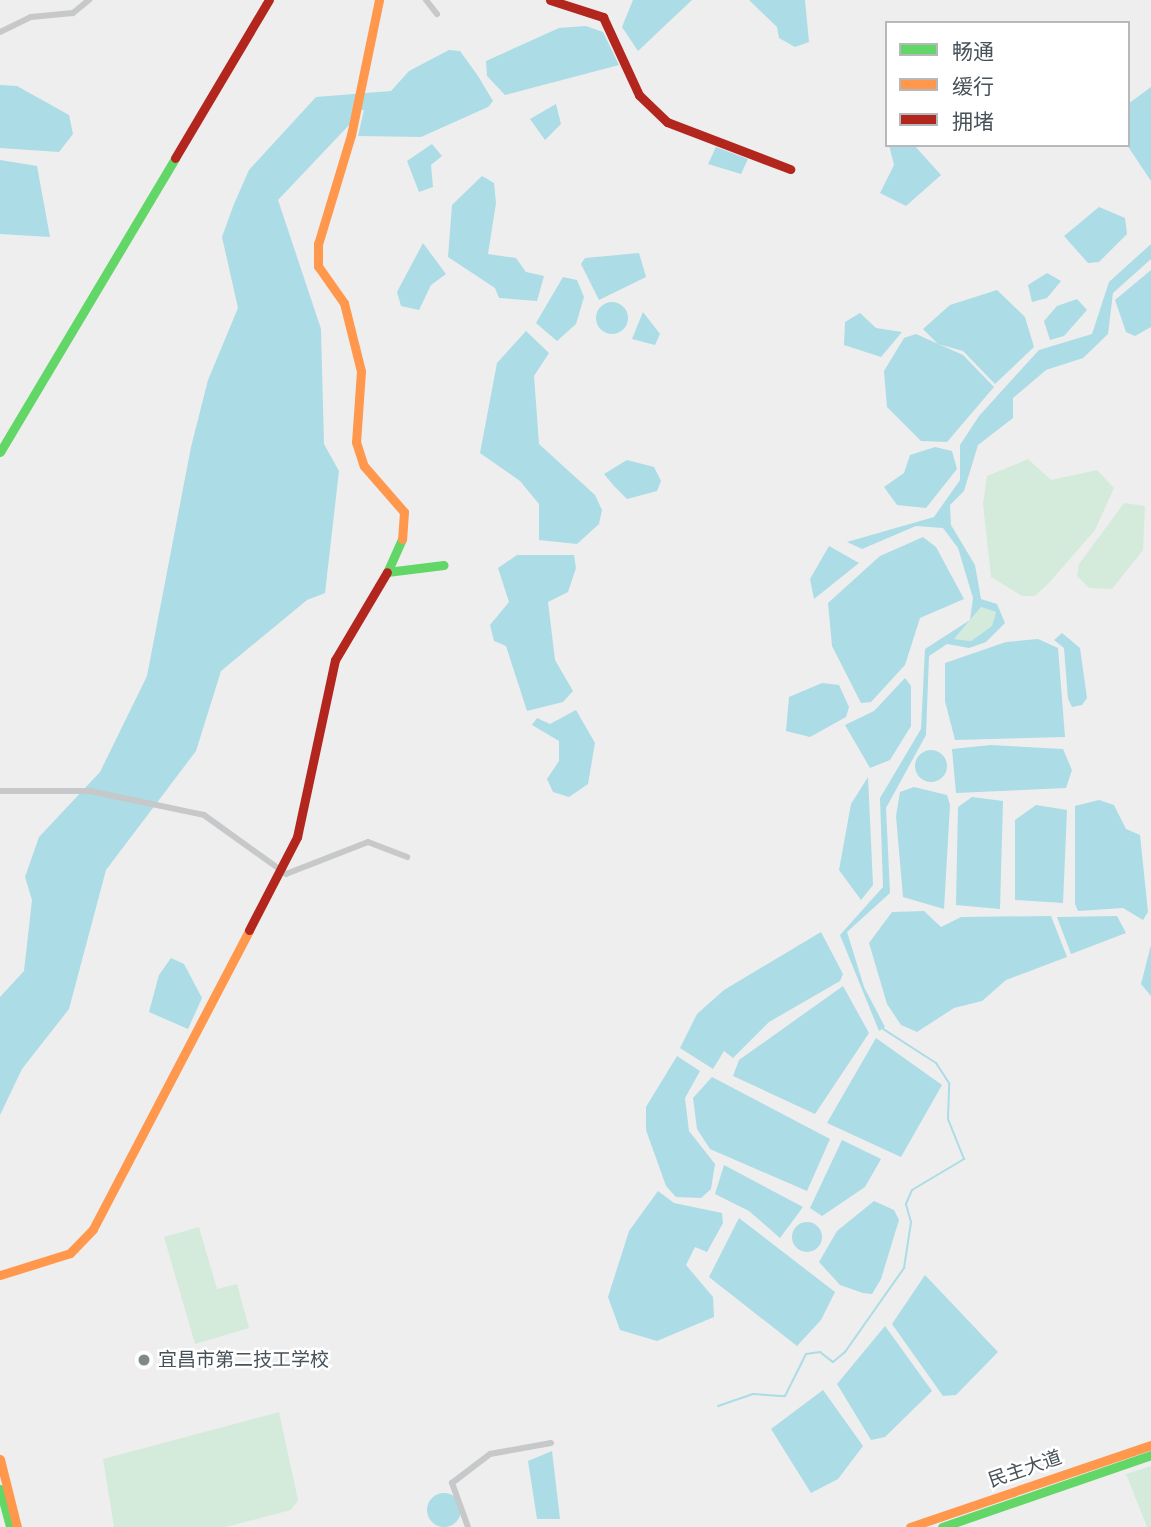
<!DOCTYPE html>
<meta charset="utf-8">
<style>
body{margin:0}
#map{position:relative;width:1151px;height:1527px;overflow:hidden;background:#eee;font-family:"PT Sans Narrow","Noto Sans SC",sans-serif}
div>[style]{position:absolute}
.green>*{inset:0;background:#d4ebdc}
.water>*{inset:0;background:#acdce6}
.round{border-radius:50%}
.stream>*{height:2px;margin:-1px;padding:0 1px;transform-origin:1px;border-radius:1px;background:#acdce6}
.street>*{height:6px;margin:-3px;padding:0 3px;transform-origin:3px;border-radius:3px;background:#c6c8c9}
.fast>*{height:9px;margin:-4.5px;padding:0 4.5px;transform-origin:4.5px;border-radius:4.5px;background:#63d668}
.slow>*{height:9px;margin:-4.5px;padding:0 4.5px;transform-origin:4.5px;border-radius:4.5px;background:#ff974d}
.jam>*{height:9px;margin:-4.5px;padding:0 4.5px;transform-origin:4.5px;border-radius:4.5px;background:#b3261e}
.dots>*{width:19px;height:19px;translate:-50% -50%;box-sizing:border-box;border:4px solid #fff;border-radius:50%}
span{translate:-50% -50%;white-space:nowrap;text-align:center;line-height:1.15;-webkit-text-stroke:5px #fff;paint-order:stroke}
.poi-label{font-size:19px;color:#475158}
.left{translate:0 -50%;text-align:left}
.street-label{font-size:19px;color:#475158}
.legend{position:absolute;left:885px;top:21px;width:245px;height:126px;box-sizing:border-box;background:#fff;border:2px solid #b5b9bc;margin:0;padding:9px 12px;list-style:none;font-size:21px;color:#475158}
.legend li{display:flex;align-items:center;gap:14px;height:35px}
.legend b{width:35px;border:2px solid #b5b9bc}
</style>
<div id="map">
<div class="green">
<i style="clip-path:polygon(1028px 459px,1051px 480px,1097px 470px,1114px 488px,1095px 530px,1049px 583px,1035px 596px,1022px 596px,991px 577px,983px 504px,987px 476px)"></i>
<i style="clip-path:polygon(1124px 503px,1145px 506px,1143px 550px,1112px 589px,1089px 588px,1077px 576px,1079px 564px)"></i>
<i style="clip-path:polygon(981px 607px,996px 612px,992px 626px,971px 641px,954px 639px)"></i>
<i style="clip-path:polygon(199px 1227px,217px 1289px,237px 1284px,249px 1328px,195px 1344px,164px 1237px)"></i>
<i style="clip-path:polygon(279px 1412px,298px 1500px,291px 1510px,226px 1527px,114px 1527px,103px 1459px)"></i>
<i style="clip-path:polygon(1151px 1466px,1151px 1527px,1147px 1527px,1126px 1474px)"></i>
</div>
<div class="water">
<i style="clip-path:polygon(633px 0,692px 0,638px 51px,622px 27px)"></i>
<i style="clip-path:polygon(749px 0,805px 0,809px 42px,795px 47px,779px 38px,777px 27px)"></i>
<i style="clip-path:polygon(586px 26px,603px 32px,619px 65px,505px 95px,487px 76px,486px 61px,559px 28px)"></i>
<i style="clip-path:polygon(449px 50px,460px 51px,478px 76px,493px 101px,488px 107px,421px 137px,358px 136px,364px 110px,355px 110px,350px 124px,278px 200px,321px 329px,324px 444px,339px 471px,325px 593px,307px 600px,221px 671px,196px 751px,106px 870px,69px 1009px,22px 1069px,0 1115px,0 997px,24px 971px,32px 900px,25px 877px,39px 837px,100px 772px,147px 676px,191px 447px,208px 380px,238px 308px,222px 237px,234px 204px,249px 170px,316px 97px,391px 91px,409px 71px)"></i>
<i style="clip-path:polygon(0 85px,17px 86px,69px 115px,73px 134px,59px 152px,0 148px)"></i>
<i style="clip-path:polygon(1151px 87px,1151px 181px,1127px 145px,1128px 104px)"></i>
<i style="clip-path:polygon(556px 104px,561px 124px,545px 140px,530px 119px)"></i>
<i style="clip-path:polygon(432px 144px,442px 156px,431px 165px,433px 187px,419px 192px,407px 161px)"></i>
<i style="clip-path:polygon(889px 145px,914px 145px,941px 175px,906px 206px,880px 193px,894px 165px)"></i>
<i style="clip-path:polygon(716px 147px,748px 159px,741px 174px,708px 164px)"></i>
<i style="clip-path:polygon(0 160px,37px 166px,50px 237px,0 234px)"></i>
<i style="clip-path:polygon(482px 176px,494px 183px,496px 203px,488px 254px,516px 258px,526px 272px,544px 276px,537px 301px,499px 298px,495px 288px,448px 257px,452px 205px)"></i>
<i style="clip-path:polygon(1099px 207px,1125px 218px,1127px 234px,1099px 262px,1088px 263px,1064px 236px)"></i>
<i style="clip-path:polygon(423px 243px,446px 274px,431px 285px,419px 310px,401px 306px,397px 292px)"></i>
<i style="clip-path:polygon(evenodd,1151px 244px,1151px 259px,1113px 293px,1108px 334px,1083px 358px,1046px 370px,1013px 398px,1013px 418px,978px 445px,964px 491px,950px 505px,951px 525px,975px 565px,981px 599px,997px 604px,1005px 623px,986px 642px,969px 648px,947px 644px,929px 656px,926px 735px,886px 808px,890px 893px,847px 932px,864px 987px,885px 1027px,879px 1031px,840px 935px,883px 887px,880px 798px,921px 729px,925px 649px,970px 620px,973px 598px,958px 548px,943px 528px,916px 526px,862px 549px,847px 542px,934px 517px,960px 480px,960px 445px,979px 416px,1039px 350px,1092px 334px,1109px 282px,1151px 244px,981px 607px,996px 612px,992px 626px,971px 641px,954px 639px,981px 607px)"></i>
<i style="clip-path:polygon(639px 253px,646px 277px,599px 300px,581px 264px,585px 258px)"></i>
<i style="clip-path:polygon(1151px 270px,1151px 327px,1135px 336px,1126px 332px,1115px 300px)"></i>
<i style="clip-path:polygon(1047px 273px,1061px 281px,1047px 298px,1032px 302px,1028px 285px)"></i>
<i style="clip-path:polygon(563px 277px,577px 280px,584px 297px,576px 324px,557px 341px,536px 323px)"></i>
<i style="clip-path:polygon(997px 290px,1025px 317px,1034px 347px,995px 384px,963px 351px,938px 344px,923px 329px,950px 305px)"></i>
<i style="clip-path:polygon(1077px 299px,1087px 310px,1064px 336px,1050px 340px,1044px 321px,1057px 306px)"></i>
<i class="round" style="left:596px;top:302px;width:32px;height:32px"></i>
<i style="clip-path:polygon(643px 312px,660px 334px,655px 345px,632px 339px)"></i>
<i style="clip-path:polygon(860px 313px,876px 328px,902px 332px,881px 357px,844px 345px,845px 322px)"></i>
<i style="clip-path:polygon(526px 331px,549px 353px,534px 376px,539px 444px,595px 495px,602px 510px,599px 524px,577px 544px,539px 540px,539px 504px,520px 481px,480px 453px,497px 363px)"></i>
<i style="clip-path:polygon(916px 334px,963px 355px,994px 387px,947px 442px,921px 441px,887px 407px,884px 371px,904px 338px)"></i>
<i style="clip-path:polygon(935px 447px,952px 451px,957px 469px,926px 508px,897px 505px,884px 487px,904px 473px,910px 455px)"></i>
<i style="clip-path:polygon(627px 460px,654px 467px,661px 481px,657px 491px,627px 499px,614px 486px,604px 474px)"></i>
<i style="clip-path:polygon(923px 537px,936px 547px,964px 599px,920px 618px,905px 665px,871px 702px,861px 703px,832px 646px,828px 603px,880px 556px)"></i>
<i style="clip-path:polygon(829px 546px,859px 563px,814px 599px,810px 579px)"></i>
<i style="clip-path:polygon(517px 555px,574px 555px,576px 568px,568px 592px,548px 602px,555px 660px,573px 691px,563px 702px,527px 711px,506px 646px,494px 641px,490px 625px,509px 602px,498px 568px)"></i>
<i style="clip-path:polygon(1062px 633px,1080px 648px,1087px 698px,1082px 705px,1072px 707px,1068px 699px,1064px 648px,1054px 640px)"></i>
<i style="clip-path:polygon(1038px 639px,1058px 648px,1065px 737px,955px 740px,945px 701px,945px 663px,1006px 642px)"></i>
<i style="clip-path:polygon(905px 678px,911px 686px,911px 726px,890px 760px,870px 768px,845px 725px,874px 711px)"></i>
<i style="clip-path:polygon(822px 683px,839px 685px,849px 707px,846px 717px,810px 737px,786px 731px,789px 697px)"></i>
<i style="clip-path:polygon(576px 710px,595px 743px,588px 784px,569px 797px,553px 792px,547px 779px,559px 761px,559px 741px,532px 725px,537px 718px,550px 724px)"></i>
<i style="clip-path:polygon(991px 745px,1063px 749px,1072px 770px,1066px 788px,956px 793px,952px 749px)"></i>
<i class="round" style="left:915px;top:750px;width:32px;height:32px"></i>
<i style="clip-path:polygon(868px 777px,873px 885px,861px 900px,839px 870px,851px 804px)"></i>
<i style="clip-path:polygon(914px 787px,947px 795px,950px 805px,944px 909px,903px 897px,896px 816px,900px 792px)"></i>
<i style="clip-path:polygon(972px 797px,1003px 801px,1000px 909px,956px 905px,958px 807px)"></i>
<i style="clip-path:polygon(1099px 800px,1114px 805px,1126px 829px,1140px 835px,1148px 912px,1143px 920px,1123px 908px,1078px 911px,1075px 904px,1075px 806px)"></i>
<i style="clip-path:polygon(1036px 805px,1067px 810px,1063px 903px,1015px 900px,1015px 820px)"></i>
<i style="clip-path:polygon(924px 911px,941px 927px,961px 917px,1051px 916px,1067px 957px,1006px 980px,982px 1001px,954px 1008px,917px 1032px,901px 1025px,887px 1004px,869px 943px,892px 912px)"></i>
<i style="clip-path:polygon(1117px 916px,1126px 933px,1071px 954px,1057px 917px)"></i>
<i style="clip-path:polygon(821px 932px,843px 974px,840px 981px,769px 1022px,733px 1058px,724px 1051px,713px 1069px,680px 1048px,697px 1014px,724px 990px)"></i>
<i style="clip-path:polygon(1151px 945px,1151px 996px,1141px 984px)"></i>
<i style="clip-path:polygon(171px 958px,184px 964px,202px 998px,188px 1029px,149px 1012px,159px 975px)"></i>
<i style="clip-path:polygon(843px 986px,869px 1033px,815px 1114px,733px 1076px,739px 1060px)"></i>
<i style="clip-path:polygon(876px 1038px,942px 1085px,901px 1157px,827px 1123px)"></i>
<i style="clip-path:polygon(677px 1056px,700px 1071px,685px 1098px,689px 1131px,715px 1164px,711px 1189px,701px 1198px,676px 1197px,666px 1186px,646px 1130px,646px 1107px)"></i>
<i style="clip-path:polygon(712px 1077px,830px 1139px,807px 1191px,710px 1149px,697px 1129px,693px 1098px)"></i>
<i style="clip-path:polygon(842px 1140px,881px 1159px,865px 1187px,822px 1216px,810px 1208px)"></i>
<i style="clip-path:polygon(724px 1165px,803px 1207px,780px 1238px,749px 1211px,715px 1194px)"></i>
<i style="clip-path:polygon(658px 1191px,674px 1203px,722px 1213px,723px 1223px,707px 1252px,695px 1247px,686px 1265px,713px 1297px,714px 1317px,657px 1341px,620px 1330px,608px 1297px,629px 1231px)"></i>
<i style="clip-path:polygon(874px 1201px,894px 1210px,899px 1220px,881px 1279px,872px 1294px,863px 1293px,840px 1285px,819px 1262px,837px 1231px)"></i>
<i style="clip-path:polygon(739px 1218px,835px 1292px,821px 1320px,797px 1346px,709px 1277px)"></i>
<i class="round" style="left:792px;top:1222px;width:30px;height:30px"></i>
<i style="clip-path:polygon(925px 1275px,998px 1352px,956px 1395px,943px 1396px,892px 1324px)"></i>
<i style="clip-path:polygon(885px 1326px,932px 1391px,885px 1437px,871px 1440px,837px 1384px)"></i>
<i style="clip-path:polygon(823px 1390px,863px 1446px,838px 1479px,811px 1493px,771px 1429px)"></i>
<i style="clip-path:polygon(552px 1451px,560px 1519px,537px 1519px,528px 1461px)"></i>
<i class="round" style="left:427px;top:1493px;width:34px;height:34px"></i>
</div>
<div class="stream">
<i style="left:718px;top:1406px;width:37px;rotate:-19deg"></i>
<i style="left:753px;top:1394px;width:32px;rotate:4deg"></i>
<i style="left:785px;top:1396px;width:47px;rotate:-63.4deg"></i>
<i style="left:806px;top:1354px;width:14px;rotate:-8deg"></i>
<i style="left:820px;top:1352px;width:16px;rotate:38deg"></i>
<i style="left:833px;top:1362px;width:16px;rotate:-40deg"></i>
<i style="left:845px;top:1352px;width:103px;rotate:-54.9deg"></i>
<i style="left:904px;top:1268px;width:47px;rotate:-81.3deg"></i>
<i style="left:911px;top:1222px;width:19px;rotate:-106deg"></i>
<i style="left:906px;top:1204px;width:15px;rotate:-67deg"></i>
<i style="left:912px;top:1190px;width:61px;rotate:-30.8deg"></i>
<i style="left:964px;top:1159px;width:43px;rotate:-111.8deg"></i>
<i style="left:948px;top:1119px;width:36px;rotate:-88deg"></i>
<i style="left:949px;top:1083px;width:24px;rotate:-123deg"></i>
<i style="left:936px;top:1063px;width:63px;rotate:-147.3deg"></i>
</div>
<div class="street">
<i style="left:426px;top:0;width:18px;rotate:52deg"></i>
<i style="left:0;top:32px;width:34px;rotate:-26deg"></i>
<i style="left:31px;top:17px;width:42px;rotate:-5.4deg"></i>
<i style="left:73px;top:13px;width:21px;rotate:-39deg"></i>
<i style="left:0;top:791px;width:90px"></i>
<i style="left:90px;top:791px;width:116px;rotate:11.9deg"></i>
<i style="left:204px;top:815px;width:101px;rotate:35.7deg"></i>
<i style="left:286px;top:874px;width:88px;rotate:-21.3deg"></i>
<i style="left:368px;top:842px;width:42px;rotate:21deg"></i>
<i style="left:468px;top:1527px;width:47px;rotate:-110deg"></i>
<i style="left:452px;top:1483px;width:48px;rotate:-37.3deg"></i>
<i style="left:490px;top:1454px;width:62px;rotate:-10.2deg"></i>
</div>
<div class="fast">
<i style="left:0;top:452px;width:342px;rotate:-59.2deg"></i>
<i style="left:402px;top:539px;width:36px;rotate:114deg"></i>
<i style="left:387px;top:572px;width:57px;rotate:-7deg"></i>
<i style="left:0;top:1489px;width:39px;rotate:75deg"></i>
<i style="left:942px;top:1527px;width:221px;rotate:-19deg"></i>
</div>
<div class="slow">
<i style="left:379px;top:0;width:138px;rotate:101.7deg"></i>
<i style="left:351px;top:135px;width:114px;rotate:106.8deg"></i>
<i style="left:318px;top:244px;width:22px;rotate:90deg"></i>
<i style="left:318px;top:266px;width:45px;rotate:54.9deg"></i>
<i style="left:344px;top:303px;width:70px;rotate:76deg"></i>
<i style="left:361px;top:371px;width:71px;rotate:94deg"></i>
<i style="left:356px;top:442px;width:25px;rotate:72deg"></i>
<i style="left:364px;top:466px;width:61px;rotate:49deg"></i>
<i style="left:404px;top:512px;width:27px;rotate:94deg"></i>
<i style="left:0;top:1275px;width:73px;rotate:-17.4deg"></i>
<i style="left:70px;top:1253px;width:33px;rotate:-46deg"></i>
<i style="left:93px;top:1229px;width:337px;rotate:-62.4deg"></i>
<i style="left:0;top:1459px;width:70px;rotate:76deg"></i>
<i style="left:910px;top:1527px;width:255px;rotate:-18.8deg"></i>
</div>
<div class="jam">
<i style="left:550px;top:0;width:56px;rotate:17.8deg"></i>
<i style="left:603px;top:17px;width:86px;rotate:65.2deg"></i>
<i style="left:639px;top:95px;width:39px;rotate:44deg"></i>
<i style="left:667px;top:122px;width:132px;rotate:20.9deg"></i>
<i style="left:175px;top:158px;width:184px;rotate:-59.3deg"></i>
<i style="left:249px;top:930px;width:105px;rotate:-62.7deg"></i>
<i style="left:297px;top:837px;width:181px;rotate:-77.9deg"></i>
<i style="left:335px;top:660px;width:102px;rotate:-59.4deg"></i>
</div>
<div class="dots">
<i style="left:144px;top:1360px;background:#81888c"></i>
</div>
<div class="poi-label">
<span class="left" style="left:158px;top:1360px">宜昌市第二技工学校</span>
</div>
<div class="street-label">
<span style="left:1025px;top:1469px;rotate:-19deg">民主大道</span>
</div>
<ul class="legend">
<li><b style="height:9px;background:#63d668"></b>畅通</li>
<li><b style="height:9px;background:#ff974d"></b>缓行</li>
<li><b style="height:9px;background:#b3261e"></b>拥堵</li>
</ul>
</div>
